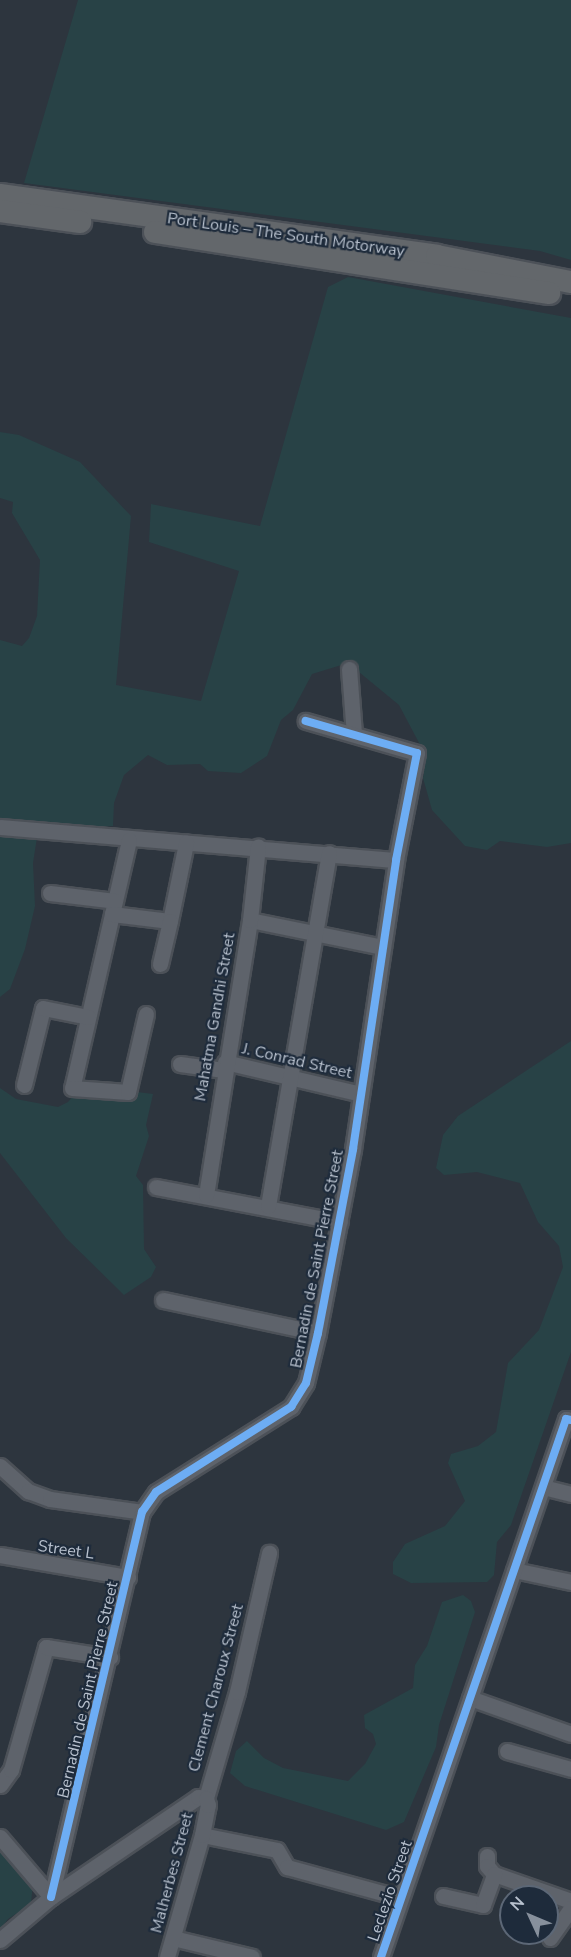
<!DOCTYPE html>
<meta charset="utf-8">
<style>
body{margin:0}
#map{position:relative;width:571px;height:1957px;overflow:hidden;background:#2d353e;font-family:"Nunito Sans",sans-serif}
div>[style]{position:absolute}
.green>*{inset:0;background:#284246}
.roads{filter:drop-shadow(2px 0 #4c5158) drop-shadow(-2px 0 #4c5158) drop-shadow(0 2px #4c5158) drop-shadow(0 -2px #4c5158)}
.minor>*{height:15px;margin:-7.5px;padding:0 7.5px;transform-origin:7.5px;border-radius:7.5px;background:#5e636b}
.highway>*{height:22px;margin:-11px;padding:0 11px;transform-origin:11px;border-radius:11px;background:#63676b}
.cycleway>*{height:8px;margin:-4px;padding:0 4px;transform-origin:4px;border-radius:4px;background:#6dadf4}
span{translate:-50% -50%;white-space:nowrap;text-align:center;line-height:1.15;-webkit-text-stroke:4.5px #1e2b3b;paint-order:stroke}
.street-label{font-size:16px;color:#b8c1ce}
.north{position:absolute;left:499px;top:1885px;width:60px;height:60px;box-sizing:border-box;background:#1e2b3b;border:2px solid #5c6776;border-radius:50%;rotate:314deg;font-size:16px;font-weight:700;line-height:24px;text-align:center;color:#b8c1ce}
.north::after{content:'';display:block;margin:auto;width:21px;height:27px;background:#87909c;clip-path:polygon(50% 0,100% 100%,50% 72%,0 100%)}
</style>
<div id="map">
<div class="green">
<i style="clip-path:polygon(78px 0,571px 0,571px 260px,540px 251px,24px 183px)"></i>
<i style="clip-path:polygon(348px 277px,571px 318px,571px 843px,547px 847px,500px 841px,487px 850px,465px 846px,432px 810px,423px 778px,426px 756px,399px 705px,348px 663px,312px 674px,293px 710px,281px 720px,267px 756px,241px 773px,208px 771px,200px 764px,167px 765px,148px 755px,124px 775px,114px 803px,113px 826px,38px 831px,33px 863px,35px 906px,25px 949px,10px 989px,0 997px,0 640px,22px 646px,29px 638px,37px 616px,40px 560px,12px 513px,13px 502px,0 498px,0 432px,19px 435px,80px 462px,131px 516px,116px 685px,201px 701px,239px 571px,149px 542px,151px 504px,260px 526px,328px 287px)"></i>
<i style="clip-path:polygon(571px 1041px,571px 1352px,511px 1525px,497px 1542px,494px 1575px,487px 1582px,411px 1583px,393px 1574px,393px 1562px,405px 1544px,445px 1526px,465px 1501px,448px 1463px,451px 1454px,478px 1446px,496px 1432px,508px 1363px,539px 1330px,563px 1267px,559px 1246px,538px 1222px,520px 1183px,477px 1172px,444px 1175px,436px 1168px,443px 1135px,458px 1116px)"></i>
<i style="clip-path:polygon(82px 1085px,153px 1094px,146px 1125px,149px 1136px,136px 1176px,143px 1185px,144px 1249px,156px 1267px,151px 1277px,124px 1295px,66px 1238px,0 1153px,0 1088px,16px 1099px,58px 1107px,68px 1102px)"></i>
<i style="clip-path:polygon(463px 1595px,471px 1601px,475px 1612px,439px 1725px,436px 1747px,404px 1822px,386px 1830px,245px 1786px,230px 1773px,236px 1751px,247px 1741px,264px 1758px,283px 1768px,348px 1781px,365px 1764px,376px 1744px,373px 1734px,365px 1728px,364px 1715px,413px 1688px,415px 1665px,427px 1646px,442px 1602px)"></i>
<i style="clip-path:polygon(0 1841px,33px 1882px,31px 1904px,8px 1919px,0 1930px)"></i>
</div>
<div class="roads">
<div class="minor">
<i style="left:349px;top:669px;width:65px;rotate:85.6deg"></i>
<i style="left:0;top:827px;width:397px;rotate:4.8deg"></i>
<i style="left:129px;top:840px;width:254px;rotate:102.9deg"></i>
<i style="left:72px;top:1088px;width:56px;rotate:4.1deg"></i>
<i style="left:128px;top:1092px;width:80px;rotate:-77deg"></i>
<i style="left:50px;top:893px;width:65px;rotate:7deg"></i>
<i style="left:112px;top:914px;width:58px;rotate:6.9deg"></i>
<i style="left:170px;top:921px;width:80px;rotate:-78.4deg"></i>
<i style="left:250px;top:920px;width:136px;rotate:11.5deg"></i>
<i style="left:160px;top:964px;width:44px;rotate:-76.9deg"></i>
<i style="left:225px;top:1062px;width:140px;rotate:13.2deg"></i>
<i style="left:180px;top:1064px;width:44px;rotate:7.8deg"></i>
<i style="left:24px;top:1085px;width:79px;rotate:-76.1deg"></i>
<i style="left:43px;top:1008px;width:46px;rotate:11.3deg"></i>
<i style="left:156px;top:1187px;width:187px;rotate:10.8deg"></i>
<i style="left:206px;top:1195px;width:278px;rotate:-80.9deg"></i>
<i style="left:250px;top:920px;width:74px;rotate:-83.8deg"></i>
<i style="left:268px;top:1206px;width:358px;rotate:-80.2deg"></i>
<i style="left:163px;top:1300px;width:158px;rotate:12deg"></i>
<i style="left:0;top:1466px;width:38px;rotate:42deg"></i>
<i style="left:28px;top:1491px;width:23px;rotate:20deg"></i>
<i style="left:50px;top:1499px;width:93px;rotate:8deg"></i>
<i style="left:543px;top:1487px;width:29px;rotate:14deg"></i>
<i style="left:0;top:1555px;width:130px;rotate:9.8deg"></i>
<i style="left:514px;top:1570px;width:58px;rotate:11.9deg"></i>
<i style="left:470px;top:1698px;width:107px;rotate:19.6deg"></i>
<i style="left:507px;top:1751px;width:66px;rotate:15.7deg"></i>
<i style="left:0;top:1785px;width:19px;rotate:-54deg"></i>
<i style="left:11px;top:1770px;width:128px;rotate:-74.1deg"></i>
<i style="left:46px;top:1647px;width:65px;rotate:8.9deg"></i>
<i style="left:206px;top:1798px;width:110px;rotate:-73.7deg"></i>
<i style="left:237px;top:1692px;width:143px;rotate:-77deg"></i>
<i style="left:202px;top:1835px;width:76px;rotate:11.3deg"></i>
<i style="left:277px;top:1850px;width:20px;rotate:60deg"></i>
<i style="left:287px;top:1867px;width:118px;rotate:15.2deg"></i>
<i style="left:0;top:1837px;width:79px;rotate:49.6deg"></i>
<i style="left:487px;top:1856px;width:10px;rotate:90deg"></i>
<i style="left:487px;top:1866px;width:11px;rotate:49deg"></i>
<i style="left:494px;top:1874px;width:82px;rotate:19.3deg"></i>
<i style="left:443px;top:1896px;width:41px;rotate:12.7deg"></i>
<i style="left:483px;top:1905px;width:33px;rotate:-70deg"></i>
<i style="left:51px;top:1897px;width:396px;rotate:-76.7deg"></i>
<i style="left:142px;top:1512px;width:24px;rotate:-55deg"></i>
<i style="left:156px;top:1492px;width:160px;rotate:-32.2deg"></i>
<i style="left:291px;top:1407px;width:28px;rotate:-58deg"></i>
<i style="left:306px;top:1383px;width:51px;rotate:-76.5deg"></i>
<i style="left:318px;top:1333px;width:187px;rotate:-79.2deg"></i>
<i style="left:353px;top:1149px;width:292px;rotate:-81.5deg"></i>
<i style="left:396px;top:860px;width:109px;rotate:-78.9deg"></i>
<i style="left:417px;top:753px;width:116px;rotate:-163.9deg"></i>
<i style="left:173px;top:1938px;width:81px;rotate:13.5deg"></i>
<i style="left:550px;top:1938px;width:37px;rotate:-55deg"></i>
<i style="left:0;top:1940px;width:67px;rotate:-40.1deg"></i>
<i style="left:51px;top:1897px;width:178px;rotate:-34.2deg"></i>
<i style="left:198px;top:1797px;width:8px;rotate:7deg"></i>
<i style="left:167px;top:1957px;width:127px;rotate:-74deg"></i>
<i style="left:202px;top:1835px;width:31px;rotate:-79deg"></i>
<i style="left:208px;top:1805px;width:7px;rotate:-106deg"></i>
<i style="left:381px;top:1957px;width:569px;rotate:-71.02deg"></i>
<i style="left:566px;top:1419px;width:5px;rotate:11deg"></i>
</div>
<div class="highway">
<i style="left:0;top:195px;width:441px;rotate:7.9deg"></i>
<i style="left:437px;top:256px;width:136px;rotate:11deg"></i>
<i style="left:0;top:211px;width:81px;rotate:7.8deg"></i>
<i style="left:155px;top:232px;width:399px;rotate:8.8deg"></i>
</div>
</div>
<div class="cycleway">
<i style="left:51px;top:1897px;width:396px;rotate:-76.7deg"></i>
<i style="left:142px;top:1512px;width:24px;rotate:-55deg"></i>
<i style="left:156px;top:1492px;width:160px;rotate:-32.2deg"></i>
<i style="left:291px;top:1407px;width:28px;rotate:-58deg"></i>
<i style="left:306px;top:1383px;width:51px;rotate:-76.5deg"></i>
<i style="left:318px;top:1333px;width:187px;rotate:-79.2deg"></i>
<i style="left:353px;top:1149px;width:292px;rotate:-81.5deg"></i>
<i style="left:396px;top:860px;width:109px;rotate:-78.9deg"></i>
<i style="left:417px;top:753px;width:116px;rotate:-163.9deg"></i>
<i style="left:381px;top:1957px;width:569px;rotate:-71.02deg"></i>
<i style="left:566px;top:1419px;width:5px;rotate:11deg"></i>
</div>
<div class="street-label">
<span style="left:286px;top:235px;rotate:8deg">Port Louis – The South Motorway</span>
<span style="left:215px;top:1017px;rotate:-80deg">Mahatma Gandhi Street</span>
<span style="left:297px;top:1061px;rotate:13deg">J. Conrad Street</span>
<span style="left:317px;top:1259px;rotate:-79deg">Bernadin de Saint Pierre Street</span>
<span style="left:66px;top:1550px;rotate:8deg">Street L</span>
<span style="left:216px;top:1688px;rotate:-75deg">Clement Charoux Street</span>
<span style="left:88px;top:1690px;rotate:-77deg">Bernadin de Saint Pierre Street</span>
<span style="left:172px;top:1873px;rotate:-75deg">Malherbes Street</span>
<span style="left:390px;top:1891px;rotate:-71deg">Leclezio Street</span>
</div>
<div class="north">N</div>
</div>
